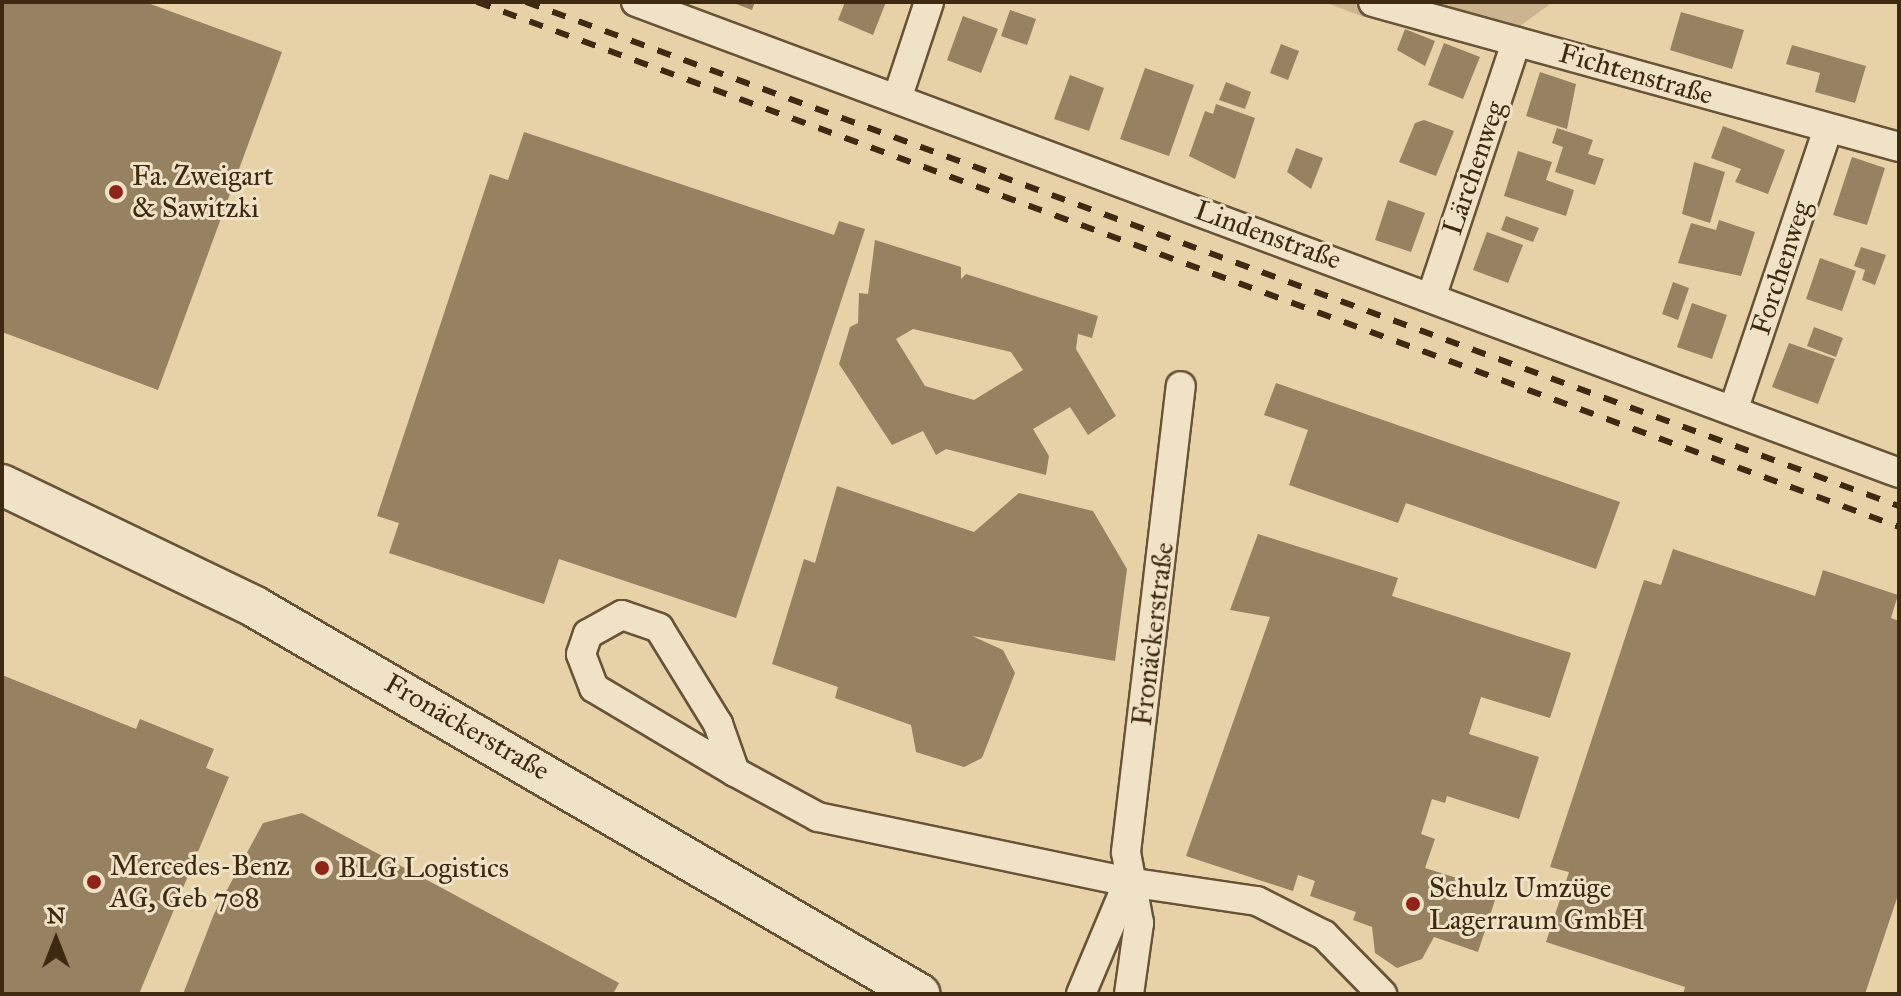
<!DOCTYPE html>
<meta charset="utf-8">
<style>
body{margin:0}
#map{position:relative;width:1901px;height:996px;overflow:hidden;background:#e7d2a8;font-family:"IM FELL Great Primer",serif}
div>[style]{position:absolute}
.green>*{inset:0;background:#cab58e}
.building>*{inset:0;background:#968160}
.roads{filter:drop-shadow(2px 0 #685337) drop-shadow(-2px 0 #685337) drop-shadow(0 2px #685337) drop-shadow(0 -2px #685337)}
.street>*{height:28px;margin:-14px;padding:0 14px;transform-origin:14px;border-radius:14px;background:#efe2c6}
.secondary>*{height:40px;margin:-20px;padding:0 20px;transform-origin:20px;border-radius:20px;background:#efe2c6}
.rail>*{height:6px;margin-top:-3px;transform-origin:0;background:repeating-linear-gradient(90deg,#3e2911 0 14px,transparent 0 28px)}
.dots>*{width:22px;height:22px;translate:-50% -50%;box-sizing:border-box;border:4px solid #efe2c6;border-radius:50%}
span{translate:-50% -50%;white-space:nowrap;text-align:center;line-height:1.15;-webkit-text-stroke:6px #efe2c6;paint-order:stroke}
.street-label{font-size:28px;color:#3e2911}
.poi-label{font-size:28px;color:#3e2911}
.left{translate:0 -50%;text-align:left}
.frame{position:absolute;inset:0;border:4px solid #3e2911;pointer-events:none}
.north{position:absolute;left:16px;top:900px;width:80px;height:80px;-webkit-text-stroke:6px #efe2c6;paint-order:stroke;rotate:0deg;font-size:22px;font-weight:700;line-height:32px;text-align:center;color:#3e2911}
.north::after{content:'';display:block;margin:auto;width:28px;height:36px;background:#3e2911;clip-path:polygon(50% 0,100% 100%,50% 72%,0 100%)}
</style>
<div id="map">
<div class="green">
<i style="clip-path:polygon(1324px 2px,1553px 2px,1513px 31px,1382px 8px,1364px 17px)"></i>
</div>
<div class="building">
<i style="clip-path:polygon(2px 2px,145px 2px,282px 52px,158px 390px,2px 332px)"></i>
<i style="clip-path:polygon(731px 2px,755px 2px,752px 10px)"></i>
<i style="clip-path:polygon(845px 2px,886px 2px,873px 35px,838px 20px)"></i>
<i style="clip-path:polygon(1010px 10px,1036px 19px,1027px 45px,1001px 36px)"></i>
<i style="clip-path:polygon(1681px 12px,1744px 30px,1732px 69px,1670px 50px)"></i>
<i style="clip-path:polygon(963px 16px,998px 29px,981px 73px,947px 60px)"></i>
<i style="clip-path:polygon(1405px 29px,1435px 41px,1425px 66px,1397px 50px)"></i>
<i style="clip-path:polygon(1444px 43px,1480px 57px,1463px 99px,1428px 85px)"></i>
<i style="clip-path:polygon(1281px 44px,1299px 51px,1288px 80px,1270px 73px)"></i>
<i style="clip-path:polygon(1792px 45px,1866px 66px,1855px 103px,1815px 92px,1820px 73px,1786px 64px)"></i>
<i style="clip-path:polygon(1145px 68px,1194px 85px,1169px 156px,1120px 139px)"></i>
<i style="clip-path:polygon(1540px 72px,1576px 84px,1567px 129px,1526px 116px)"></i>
<i style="clip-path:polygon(1070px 75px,1104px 88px,1089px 131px,1054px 119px)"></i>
<i style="clip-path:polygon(1226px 82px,1251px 92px,1245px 109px,1219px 100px)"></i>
<i style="clip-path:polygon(1216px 104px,1255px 118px,1235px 179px,1189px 156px,1205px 111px,1213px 114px)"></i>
<i style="clip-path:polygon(1424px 120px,1454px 131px,1436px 176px,1399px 162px,1415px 123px)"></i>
<i style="clip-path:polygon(1723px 126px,1785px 150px,1768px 194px,1735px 182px,1741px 169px,1711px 158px)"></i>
<i style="clip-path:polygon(1557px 128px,1593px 140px,1588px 154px,1604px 159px,1595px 185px,1555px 172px,1563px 147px,1552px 143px)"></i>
<i style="clip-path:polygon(524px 132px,834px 235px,839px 221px,865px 229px,736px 618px,559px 559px,544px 604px,389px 553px,399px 523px,377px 516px,490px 174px,508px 180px)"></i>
<i style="clip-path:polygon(1296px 148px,1323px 158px,1311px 189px,1287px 172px)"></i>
<i style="clip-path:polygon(1518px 151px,1552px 162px,1546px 180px,1574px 190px,1566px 216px,1504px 196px)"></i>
<i style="clip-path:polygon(1852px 157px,1885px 168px,1867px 225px,1833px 215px)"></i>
<i style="clip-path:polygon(1694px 162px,1725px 172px,1710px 223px,1682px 214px)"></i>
<i style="clip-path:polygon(1388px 200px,1425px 213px,1411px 252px,1375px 240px)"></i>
<i style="clip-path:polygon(1506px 216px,1539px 228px,1533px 242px,1501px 230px)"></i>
<i style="clip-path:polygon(1719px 220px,1755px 232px,1741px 276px,1678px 263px,1691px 223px,1716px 230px)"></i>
<i style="clip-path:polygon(1487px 232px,1523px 245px,1508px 283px,1473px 270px)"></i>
<i style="clip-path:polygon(evenodd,875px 240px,961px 267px,961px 279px,966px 274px,1098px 316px,1092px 338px,1078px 334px,1076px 349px,1116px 416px,1088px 435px,1070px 407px,1033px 429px,1049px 456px,1046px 475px,946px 449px,936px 455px,923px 431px,892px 445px,839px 364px,850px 327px,858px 323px,859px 293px,868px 294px,875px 240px,913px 329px,1011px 352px,1023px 370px,974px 400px,925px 386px,896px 339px,913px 329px)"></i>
<i style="clip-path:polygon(1861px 247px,1886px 255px,1875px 285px,1862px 280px,1865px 270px,1854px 266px)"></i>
<i style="clip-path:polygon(1820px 258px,1856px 271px,1842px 311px,1806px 299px)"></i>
<i style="clip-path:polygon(1673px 282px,1689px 288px,1678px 320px,1662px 314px)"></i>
<i style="clip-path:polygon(1692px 303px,1727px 315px,1712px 359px,1677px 347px)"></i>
<i style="clip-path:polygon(1814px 327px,1843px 338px,1836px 357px,1807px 346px)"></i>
<i style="clip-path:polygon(1789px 343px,1835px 359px,1818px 404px,1772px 387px)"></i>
<i style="clip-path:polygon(1276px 383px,1620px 502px,1596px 569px,1406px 503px,1398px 523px,1289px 485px,1308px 430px,1264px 415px)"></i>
<i style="clip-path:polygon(837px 486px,974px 532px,1019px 493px,1093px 511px,1127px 569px,1115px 661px,972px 636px,1003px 650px,1015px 673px,982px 758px,964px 767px,916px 752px,911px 725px,835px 698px,838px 687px,772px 664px,804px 559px,815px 563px)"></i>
<i style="clip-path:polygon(1258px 534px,1398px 578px,1392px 596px,1571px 653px,1550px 718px,1481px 697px,1469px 734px,1539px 757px,1519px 819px,1447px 796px,1445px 803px,1432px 799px,1421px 834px,1435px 839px,1425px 868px,1498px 891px,1478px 952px,1434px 937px,1422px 959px,1397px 968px,1375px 953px,1372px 927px,1353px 920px,1356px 912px,1310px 896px,1315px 881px,1298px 875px,1293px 891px,1186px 856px,1270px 617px,1230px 610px)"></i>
<i style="clip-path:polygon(1673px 549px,1815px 596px,1823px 570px,1898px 595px,1891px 618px,1899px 621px,1899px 892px,1865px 994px,1683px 994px,1685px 987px,1546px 942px,1569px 872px,1550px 867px,1644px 580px,1661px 585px)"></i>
<i style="clip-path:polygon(2px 675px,136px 729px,140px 719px,214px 749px,206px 768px,229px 777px,139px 994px,2px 994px)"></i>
<i style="clip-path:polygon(302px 813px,619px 983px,613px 994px,183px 994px,214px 914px,263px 823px)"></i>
</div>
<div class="roads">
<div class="street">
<i style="left:636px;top:2px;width:1348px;rotate:20.45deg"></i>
<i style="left:1373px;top:2px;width:546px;rotate:15.41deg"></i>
<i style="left:898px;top:96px;width:99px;rotate:-71.7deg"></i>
<i style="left:1432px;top:295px;width:267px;rotate:-71.6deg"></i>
<i style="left:1734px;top:408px;width:295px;rotate:-71.4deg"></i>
<i style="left:735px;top:772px;width:164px;rotate:-149.2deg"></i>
<i style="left:594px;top:688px;width:36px;rotate:-111deg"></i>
<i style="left:581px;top:654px;width:21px;rotate:-71deg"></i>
<i style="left:588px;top:634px;width:39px;rotate:-29deg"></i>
<i style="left:622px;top:615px;width:39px;rotate:19deg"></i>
<i style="left:659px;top:628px;width:113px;rotate:58.4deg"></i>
<i style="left:718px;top:724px;width:51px;rotate:70.5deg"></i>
<i style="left:735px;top:772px;width:94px;rotate:28.5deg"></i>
<i style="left:818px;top:817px;width:317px;rotate:11.8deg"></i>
<i style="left:1128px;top:882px;width:130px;rotate:8.4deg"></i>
<i style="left:1257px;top:901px;width:75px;rotate:26.9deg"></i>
<i style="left:1324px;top:935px;width:83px;rotate:45.5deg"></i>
<i style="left:1081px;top:994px;width:121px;rotate:-67.2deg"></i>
<i style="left:1129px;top:994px;width:72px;rotate:-82deg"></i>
<i style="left:1139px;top:923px;width:72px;rotate:-100.4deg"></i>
<i style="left:1126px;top:852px;width:469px;rotate:-83.3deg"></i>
</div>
<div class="secondary">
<i style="left:2px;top:485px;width:281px;rotate:25.7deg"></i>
<i style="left:255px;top:607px;width:769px;rotate:30.23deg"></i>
</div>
</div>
<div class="rail">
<i style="left:477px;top:2px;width:1516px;rotate:20.26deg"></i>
<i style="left:526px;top:2px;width:1463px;rotate:20.16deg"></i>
</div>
<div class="dots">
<i style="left:116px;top:192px;background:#8f2418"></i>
<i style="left:322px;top:868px;background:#8f2418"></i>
<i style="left:94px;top:882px;background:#8f2418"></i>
<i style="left:1413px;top:904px;background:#8f2418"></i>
</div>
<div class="street-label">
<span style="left:1636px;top:74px;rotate:16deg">Fichtenstraße</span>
<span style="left:1474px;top:168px;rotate:-71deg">Lärchenweg</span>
<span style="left:1268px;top:235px;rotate:20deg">Lindenstraße</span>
<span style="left:1781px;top:268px;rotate:-72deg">Forchenweg</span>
<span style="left:1153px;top:634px;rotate:-83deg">Fronäckerstraße</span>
<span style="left:467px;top:727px;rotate:30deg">Fronäckerstraße</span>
</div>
<div class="poi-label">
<span class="left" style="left:132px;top:192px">Fa. Zweigart<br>&amp; Sawitzki</span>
<span class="left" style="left:110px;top:882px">Mercedes-Benz<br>AG, Geb 708</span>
<span class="left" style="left:338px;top:868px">BLG Logistics</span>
<span class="left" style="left:1429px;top:904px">Schulz Umzüge<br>Lagerraum GmbH</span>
</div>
<div class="frame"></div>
<div class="north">N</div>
</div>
